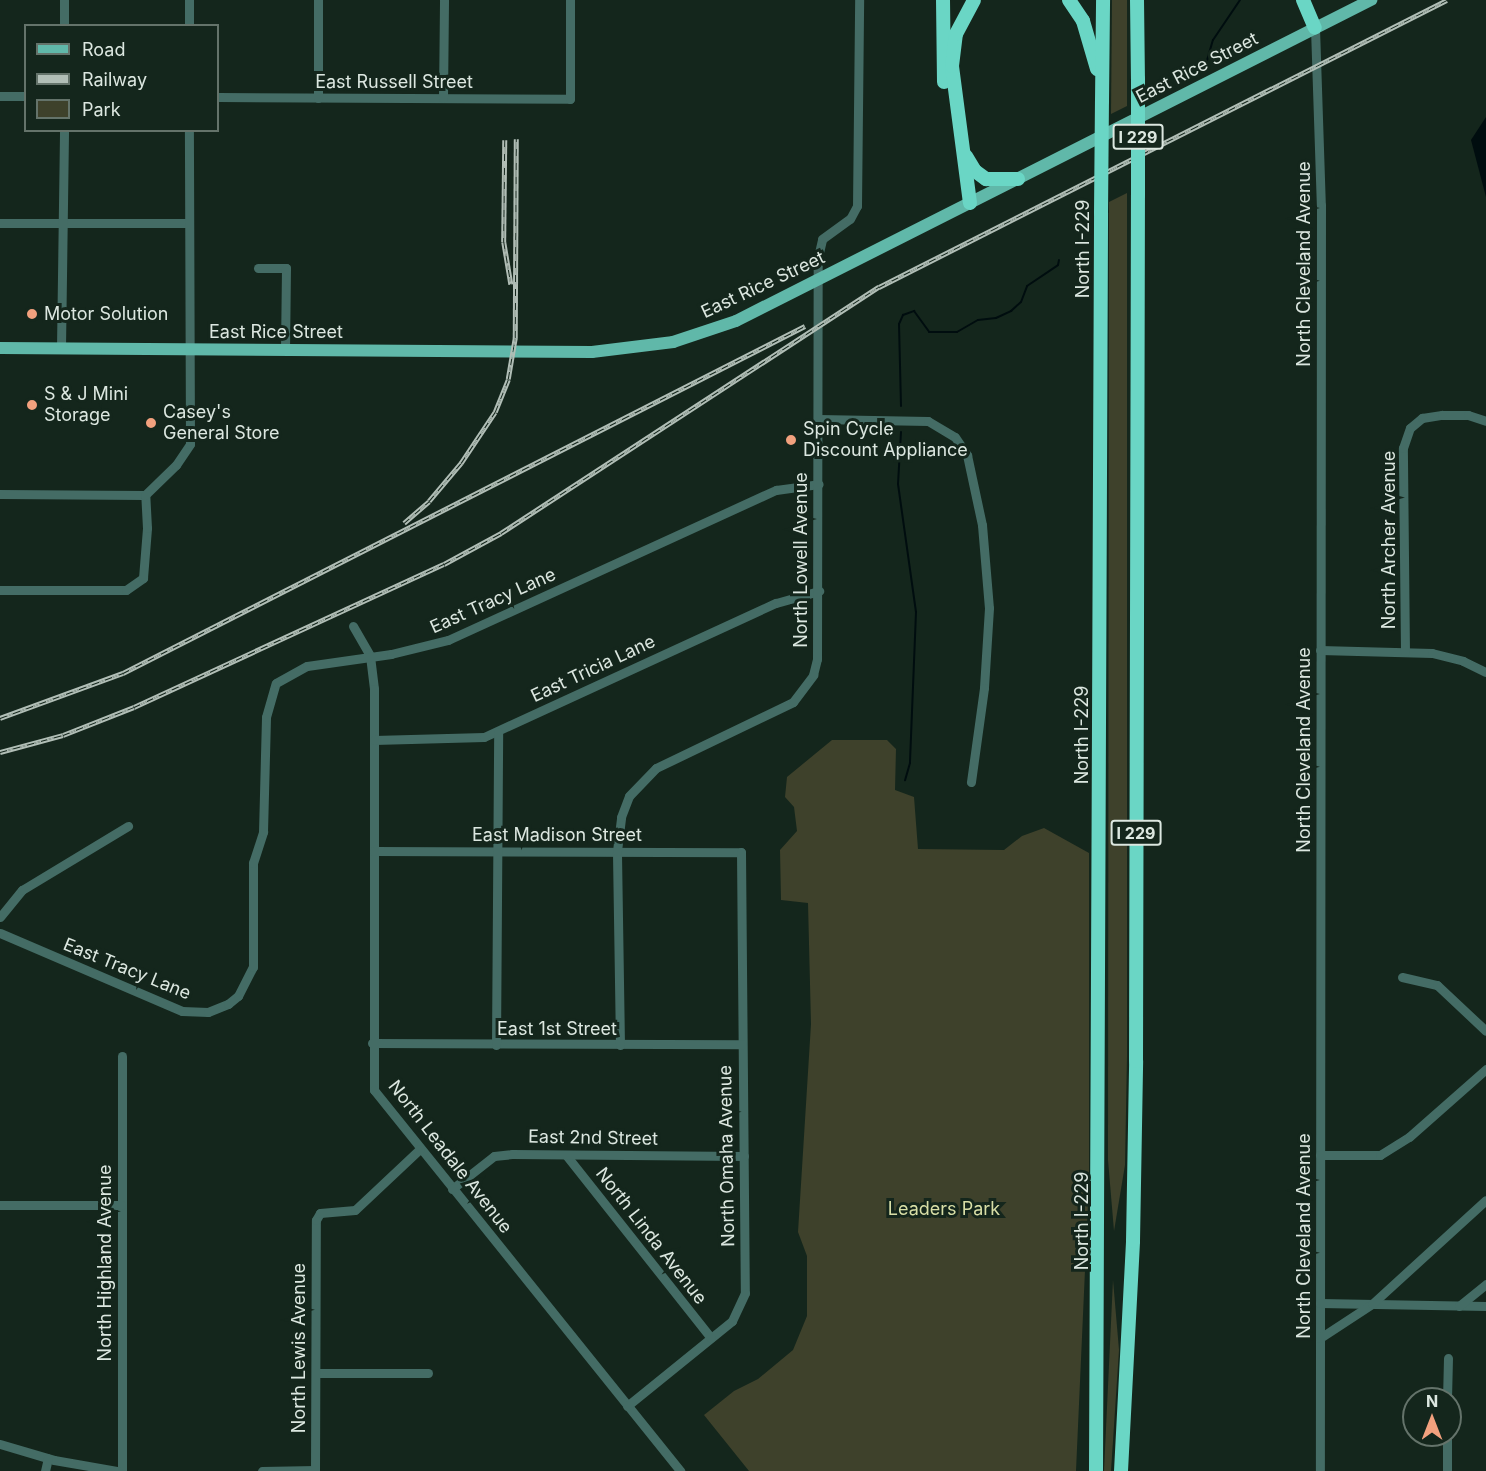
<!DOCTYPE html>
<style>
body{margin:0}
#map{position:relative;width:1486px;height:1471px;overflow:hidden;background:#14261c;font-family:Inter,sans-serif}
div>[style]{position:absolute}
.green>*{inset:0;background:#3e412b}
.water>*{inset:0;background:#000d0f}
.stream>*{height:2px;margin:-1px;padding:0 1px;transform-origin:1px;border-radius:1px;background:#000d0f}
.minor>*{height:9px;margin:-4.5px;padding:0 4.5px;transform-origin:4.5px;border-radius:4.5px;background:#446c65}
.major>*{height:12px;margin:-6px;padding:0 6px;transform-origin:6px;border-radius:6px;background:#60b8a9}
.highway>*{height:14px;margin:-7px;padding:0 7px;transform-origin:7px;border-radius:7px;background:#6ad6c5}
.rail>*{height:4.5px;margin-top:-2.25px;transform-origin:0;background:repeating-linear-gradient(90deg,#14261c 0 7px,#b1beb6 0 14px);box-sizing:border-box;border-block:2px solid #b1beb6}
.highway-bridge>*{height:14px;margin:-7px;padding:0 7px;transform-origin:7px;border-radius:7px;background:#6ad6c5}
.dots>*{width:16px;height:16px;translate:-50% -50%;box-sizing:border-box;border:3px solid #14261c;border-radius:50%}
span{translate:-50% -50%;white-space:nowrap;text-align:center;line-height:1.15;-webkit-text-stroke:6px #14261c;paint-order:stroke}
.shield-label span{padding:2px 4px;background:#14261c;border:2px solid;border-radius:4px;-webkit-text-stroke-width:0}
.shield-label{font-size:16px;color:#dce7e0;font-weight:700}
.street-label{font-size:18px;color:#dce7e0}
.poi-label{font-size:18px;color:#dce7e0}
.left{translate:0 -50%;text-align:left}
.park-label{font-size:18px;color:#d8dea6}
.legend{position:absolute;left:24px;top:24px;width:195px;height:108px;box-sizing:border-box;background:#14261c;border:2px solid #64736a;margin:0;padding:8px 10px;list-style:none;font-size:18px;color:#dce7e0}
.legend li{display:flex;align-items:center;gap:12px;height:30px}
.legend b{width:30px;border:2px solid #64736a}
.north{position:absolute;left:1402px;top:1387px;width:60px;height:60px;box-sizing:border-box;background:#14261c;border:2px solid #64736a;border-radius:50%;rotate:0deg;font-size:16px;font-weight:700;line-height:24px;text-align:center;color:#dce7e0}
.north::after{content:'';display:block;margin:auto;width:21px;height:27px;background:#f2a17e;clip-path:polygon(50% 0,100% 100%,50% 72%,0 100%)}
</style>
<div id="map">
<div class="green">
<i style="clip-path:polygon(1112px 0,1127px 0,1127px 106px,1111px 114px)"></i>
<i style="clip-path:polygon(1127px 193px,1127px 1056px,1125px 1165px,1114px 1231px,1108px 1160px,1109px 202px)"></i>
<i style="clip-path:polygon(832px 740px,887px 740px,896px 749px,895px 790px,914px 797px,918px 849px,1004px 850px,1022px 836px,1044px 828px,1089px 853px,1089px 1181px,1076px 1471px,749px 1471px,704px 1415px,734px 1391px,758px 1379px,793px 1350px,807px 1316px,807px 1256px,798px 1232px,811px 1024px,808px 903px,781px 900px,780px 850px,797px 831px,794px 807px,785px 797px,787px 777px)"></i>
<i style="clip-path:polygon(1113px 1280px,1119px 1350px,1111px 1471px,1104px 1471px)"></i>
</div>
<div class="water">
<i style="clip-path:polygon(1486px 117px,1486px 197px,1471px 140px)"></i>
</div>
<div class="stream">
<i style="left:1206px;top:64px;width:25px;rotate:-74deg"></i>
<i style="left:1213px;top:40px;width:48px;rotate:-56deg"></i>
<i style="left:901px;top:406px;width:82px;rotate:-91.4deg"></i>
<i style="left:899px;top:324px;width:10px;rotate:-66deg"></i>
<i style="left:903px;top:315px;width:12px;rotate:-20deg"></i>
<i style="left:914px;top:311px;width:26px;rotate:54deg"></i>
<i style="left:929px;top:332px;width:28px"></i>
<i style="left:957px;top:332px;width:24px;rotate:-30deg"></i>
<i style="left:978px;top:320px;width:18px;rotate:-6deg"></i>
<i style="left:996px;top:318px;width:17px;rotate:-25deg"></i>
<i style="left:1011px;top:311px;width:13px;rotate:-42deg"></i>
<i style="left:1021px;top:302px;width:17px;rotate:-69deg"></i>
<i style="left:1027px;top:286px;width:37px;rotate:-34deg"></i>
<i style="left:1058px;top:265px;width:5px;rotate:-79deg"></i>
<i style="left:901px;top:432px;width:52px;rotate:93.3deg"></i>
<i style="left:898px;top:484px;width:129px;rotate:82deg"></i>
<i style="left:916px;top:612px;width:151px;rotate:92.3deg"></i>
<i style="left:910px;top:763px;width:18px;rotate:106deg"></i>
</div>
<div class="minor">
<i style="left:64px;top:26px;width:26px;rotate:-90deg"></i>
<i style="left:189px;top:26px;width:26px;rotate:-90deg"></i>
<i style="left:1315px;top:28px;width:177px;rotate:88.1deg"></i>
<i style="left:1321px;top:205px;width:1266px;rotate:90.05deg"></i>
<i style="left:0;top:96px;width:26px"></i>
<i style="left:218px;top:97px;width:352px;rotate:0.3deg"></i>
<i style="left:570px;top:99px;width:99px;rotate:-90deg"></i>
<i style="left:318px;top:98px;width:98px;rotate:-90deg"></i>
<i style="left:443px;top:98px;width:98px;rotate:-89.4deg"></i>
<i style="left:0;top:223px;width:189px"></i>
<i style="left:258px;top:268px;width:28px"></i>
<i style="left:286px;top:268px;width:82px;rotate:90.7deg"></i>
<i style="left:61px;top:348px;width:218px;rotate:-89.2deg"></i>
<i style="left:819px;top:419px;width:109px;rotate:1.1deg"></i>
<i style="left:928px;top:421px;width:31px;rotate:31deg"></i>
<i style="left:955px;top:437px;width:22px;rotate:56deg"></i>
<i style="left:967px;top:455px;width:72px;rotate:77.9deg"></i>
<i style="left:982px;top:525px;width:83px;rotate:85.2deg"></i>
<i style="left:989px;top:608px;width:80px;rotate:93.6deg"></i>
<i style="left:984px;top:688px;width:95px;rotate:97.9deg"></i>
<i style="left:0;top:494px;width:145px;rotate:0.4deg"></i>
<i style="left:0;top:590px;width:126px"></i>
<i style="left:126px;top:590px;width:21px;rotate:-35deg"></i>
<i style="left:143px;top:578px;width:50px;rotate:-85.4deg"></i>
<i style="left:147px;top:528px;width:33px;rotate:-93deg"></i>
<i style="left:145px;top:495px;width:43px;rotate:-44.1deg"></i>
<i style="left:176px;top:465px;width:25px;rotate:-56deg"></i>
<i style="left:190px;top:444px;width:314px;rotate:-90.2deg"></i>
<i style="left:353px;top:626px;width:34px;rotate:60deg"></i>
<i style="left:370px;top:656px;width:33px;rotate:83deg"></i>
<i style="left:374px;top:689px;width:401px;rotate:90deg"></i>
<i style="left:374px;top:1090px;width:489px;rotate:51.2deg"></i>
<i style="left:1320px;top:650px;width:112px;rotate:1.5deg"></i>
<i style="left:1432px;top:653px;width:32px;rotate:14deg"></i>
<i style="left:1463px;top:661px;width:25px;rotate:26deg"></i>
<i style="left:1405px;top:652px;width:204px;rotate:-90.6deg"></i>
<i style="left:1403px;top:448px;width:21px;rotate:-71deg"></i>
<i style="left:1410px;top:428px;width:16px;rotate:-40deg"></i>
<i style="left:1422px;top:418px;width:20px;rotate:-9deg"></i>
<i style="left:1442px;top:415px;width:26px"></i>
<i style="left:1468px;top:415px;width:19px;rotate:18deg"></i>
<i style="left:374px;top:740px;width:110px;rotate:-1.6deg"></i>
<i style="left:484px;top:737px;width:321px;rotate:-24.7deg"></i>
<i style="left:776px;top:603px;width:45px;rotate:-15.6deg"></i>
<i style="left:374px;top:851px;width:367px;rotate:0.2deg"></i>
<i style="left:741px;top:852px;width:441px;rotate:89.5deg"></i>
<i style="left:745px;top:1293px;width:31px;rotate:115deg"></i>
<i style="left:732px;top:1321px;width:135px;rotate:141deg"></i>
<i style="left:0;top:917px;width:35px;rotate:-51deg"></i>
<i style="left:22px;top:890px;width:124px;rotate:-31.1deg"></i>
<i style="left:0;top:933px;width:198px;rotate:23.2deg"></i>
<i style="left:182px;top:1011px;width:26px;rotate:2deg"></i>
<i style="left:208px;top:1012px;width:22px;rotate:-22deg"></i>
<i style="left:228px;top:1004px;width:13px;rotate:-39deg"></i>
<i style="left:238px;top:996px;width:33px;rotate:-63deg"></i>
<i style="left:253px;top:967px;width:104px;rotate:-90deg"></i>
<i style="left:253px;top:863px;width:33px;rotate:-72deg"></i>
<i style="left:263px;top:832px;width:115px;rotate:-88.5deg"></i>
<i style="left:266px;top:717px;width:35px;rotate:-74deg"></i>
<i style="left:276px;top:683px;width:35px;rotate:-29deg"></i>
<i style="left:307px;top:666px;width:85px;rotate:-8.1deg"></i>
<i style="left:391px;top:654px;width:59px;rotate:-13.8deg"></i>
<i style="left:448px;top:640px;width:361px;rotate:-24.6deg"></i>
<i style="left:776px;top:490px;width:43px;rotate:-7.9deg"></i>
<i style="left:1402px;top:977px;width:36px;rotate:13deg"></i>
<i style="left:1437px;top:985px;width:67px;rotate:43.2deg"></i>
<i style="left:372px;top:1043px;width:370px;rotate:0.2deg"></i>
<i style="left:496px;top:1045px;width:313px;rotate:-89.6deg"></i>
<i style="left:620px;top:1045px;width:194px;rotate:-90.9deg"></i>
<i style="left:617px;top:851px;width:34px;rotate:-83deg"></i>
<i style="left:621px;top:817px;width:22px;rotate:-69deg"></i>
<i style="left:629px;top:796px;width:39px;rotate:-46deg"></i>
<i style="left:656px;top:768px;width:152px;rotate:-25.7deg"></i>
<i style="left:793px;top:702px;width:34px;rotate:-53deg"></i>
<i style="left:813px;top:675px;width:16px;rotate:-76deg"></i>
<i style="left:817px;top:659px;width:402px;rotate:-89.9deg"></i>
<i style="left:818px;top:257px;width:18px;rotate:-77deg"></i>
<i style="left:822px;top:239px;width:34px;rotate:-36deg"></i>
<i style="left:850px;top:219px;width:15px;rotate:-62deg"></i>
<i style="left:857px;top:206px;width:206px;rotate:-89.4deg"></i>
<i style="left:122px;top:1056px;width:415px;rotate:90deg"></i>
<i style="left:566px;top:1155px;width:233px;rotate:51.6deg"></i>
<i style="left:1320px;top:1155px;width:60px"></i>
<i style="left:1380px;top:1155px;width:34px;rotate:-32deg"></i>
<i style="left:1409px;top:1137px;width:103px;rotate:-41.4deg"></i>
<i style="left:452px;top:1189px;width:53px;rotate:-38.2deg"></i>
<i style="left:494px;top:1156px;width:18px;rotate:-6deg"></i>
<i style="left:512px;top:1154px;width:232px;rotate:0.5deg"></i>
<i style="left:0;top:1205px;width:121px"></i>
<i style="left:1320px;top:1303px;width:166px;rotate:1deg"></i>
<i style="left:1459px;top:1306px;width:35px;rotate:-39deg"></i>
<i style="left:1320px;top:1338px;width:62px;rotate:-33.2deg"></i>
<i style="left:1372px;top:1304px;width:154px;rotate:-42.4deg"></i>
<i style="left:316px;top:1373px;width:112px"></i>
<i style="left:1447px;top:1399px;width:41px;rotate:-88.6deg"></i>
<i style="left:0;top:1444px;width:56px;rotate:16.5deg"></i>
<i style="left:54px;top:1460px;width:65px;rotate:9.8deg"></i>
<i style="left:45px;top:1471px;width:13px;rotate:-77deg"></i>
<i style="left:262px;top:1471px;width:53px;rotate:-1.1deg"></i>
<i style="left:315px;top:1471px;width:251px;rotate:-89.8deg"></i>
<i style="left:316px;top:1220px;width:8px;rotate:-60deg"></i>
<i style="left:320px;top:1213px;width:35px;rotate:-5deg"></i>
<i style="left:355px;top:1210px;width:89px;rotate:-43.2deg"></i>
<i style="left:1447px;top:1471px;width:36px;rotate:-90deg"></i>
</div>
<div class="major">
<i style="left:0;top:348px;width:592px;rotate:0.39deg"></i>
<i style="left:592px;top:352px;width:82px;rotate:-7deg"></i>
<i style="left:673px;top:342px;width:66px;rotate:-18.4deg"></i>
<i style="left:736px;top:321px;width:712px;rotate:-26.82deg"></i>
</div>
<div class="highway">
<i style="left:943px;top:0;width:82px;rotate:89.3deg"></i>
<i style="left:1069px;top:0;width:25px;rotate:56deg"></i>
<i style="left:1083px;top:21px;width:50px;rotate:73.7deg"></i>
<i style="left:1137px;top:0;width:79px;rotate:89.3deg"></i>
<i style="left:1303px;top:0;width:30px;rotate:67deg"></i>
<i style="left:1102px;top:101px;width:101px;rotate:-89.4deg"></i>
<i style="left:966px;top:156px;width:17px;rotate:59deg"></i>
<i style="left:975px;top:171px;width:14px;rotate:36deg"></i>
<i style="left:986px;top:179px;width:32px"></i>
<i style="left:970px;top:203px;width:138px;rotate:-97.5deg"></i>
<i style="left:952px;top:66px;width:32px;rotate:-83deg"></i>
<i style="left:956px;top:34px;width:38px;rotate:-62deg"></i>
<i style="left:1096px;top:1471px;width:1258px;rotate:-89.77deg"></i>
<i style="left:1121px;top:1471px;width:230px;rotate:-87deg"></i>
<i style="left:1133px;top:1241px;width:180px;rotate:-89deg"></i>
<i style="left:1136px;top:1061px;width:866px;rotate:-89.87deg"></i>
</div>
<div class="rail">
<i style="left:505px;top:140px;width:102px;rotate:90.6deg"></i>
<i style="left:504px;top:242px;width:43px;rotate:80.5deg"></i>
<i style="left:404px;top:523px;width:33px;rotate:-41deg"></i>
<i style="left:429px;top:501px;width:50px;rotate:-49.9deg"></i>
<i style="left:461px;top:463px;width:61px;rotate:-56.3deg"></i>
<i style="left:495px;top:412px;width:35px;rotate:-68deg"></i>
<i style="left:508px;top:379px;width:42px;rotate:-80.3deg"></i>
<i style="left:515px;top:338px;width:199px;rotate:-89.7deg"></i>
<i style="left:0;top:718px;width:131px;rotate:-20.1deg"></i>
<i style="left:123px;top:673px;width:765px;rotate:-26.97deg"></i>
<i style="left:0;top:752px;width:65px;rotate:-15.1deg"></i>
<i style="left:63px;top:735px;width:76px;rotate:-21.5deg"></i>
<i style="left:134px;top:707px;width:341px;rotate:-24.8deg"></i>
<i style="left:444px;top:564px;width:65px;rotate:-28.5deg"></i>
<i style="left:501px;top:533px;width:451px;rotate:-33.1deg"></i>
<i style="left:879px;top:287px;width:636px;rotate:-26.81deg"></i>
</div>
<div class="highway-bridge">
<i style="left:1138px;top:195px;width:116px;rotate:-90deg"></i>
<i style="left:1101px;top:213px;width:112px;rotate:-89.5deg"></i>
</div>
<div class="dots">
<i style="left:32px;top:314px;background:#f2a17e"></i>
<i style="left:32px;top:405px;background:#f2a17e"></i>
<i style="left:151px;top:423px;background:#f2a17e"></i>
<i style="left:791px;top:440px;background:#f2a17e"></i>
</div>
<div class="shield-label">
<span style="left:1138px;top:137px">I 229</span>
<span style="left:1136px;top:833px">I 229</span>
</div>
<div class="street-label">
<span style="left:1197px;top:68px;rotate:-27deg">East Rice Street</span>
<span style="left:394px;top:82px">East Russell Street</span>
<span style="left:1083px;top:249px;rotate:-90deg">North I-229</span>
<span style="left:1304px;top:264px;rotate:-90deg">North Cleveland Avenue</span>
<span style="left:763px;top:285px;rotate:-25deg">East Rice Street</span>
<span style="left:276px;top:332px">East Rice Street</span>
<span style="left:1389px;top:540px;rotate:-90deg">North Archer Avenue</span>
<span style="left:801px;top:560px;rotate:-90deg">North Lowell Avenue</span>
<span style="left:493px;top:601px;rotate:-24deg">East Tracy Lane</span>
<span style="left:593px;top:669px;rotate:-25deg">East Tricia Lane</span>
<span style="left:1082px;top:735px;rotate:-90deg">North I-229</span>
<span style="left:1304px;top:750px;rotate:-90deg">North Cleveland Avenue</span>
<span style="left:557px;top:835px">East Madison Street</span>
<span style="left:127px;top:969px;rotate:22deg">East Tracy Lane</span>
<span style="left:557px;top:1029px">East 1st Street</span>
<span style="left:593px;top:1138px;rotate:1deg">East 2nd Street</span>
<span style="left:727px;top:1156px;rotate:-91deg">North Omaha Avenue</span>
<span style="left:450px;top:1157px;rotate:52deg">North Leadale Avenue</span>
<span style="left:1082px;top:1221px;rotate:-90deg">North I-229</span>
<span style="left:651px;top:1236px;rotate:52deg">North Linda Avenue</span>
<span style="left:1304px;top:1236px;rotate:-90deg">North Cleveland Avenue</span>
<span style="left:105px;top:1263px;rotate:-90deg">North Highland Avenue</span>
<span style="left:299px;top:1348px;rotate:-90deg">North Lewis Avenue</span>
</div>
<div class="poi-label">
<span class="left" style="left:44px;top:314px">Motor Solution</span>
<span class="left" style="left:44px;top:405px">S &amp; J Mini<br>Storage</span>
<span class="left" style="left:163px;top:423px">Casey's<br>General Store</span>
<span class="left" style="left:803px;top:440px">Spin Cycle<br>Discount Appliance</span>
</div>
<div class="park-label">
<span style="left:944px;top:1209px">Leaders Park</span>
</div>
<ul class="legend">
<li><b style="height:8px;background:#60b8a9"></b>Road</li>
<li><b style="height:8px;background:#b1beb6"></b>Railway</li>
<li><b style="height:16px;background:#3e412b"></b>Park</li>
</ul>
<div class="north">N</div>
</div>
